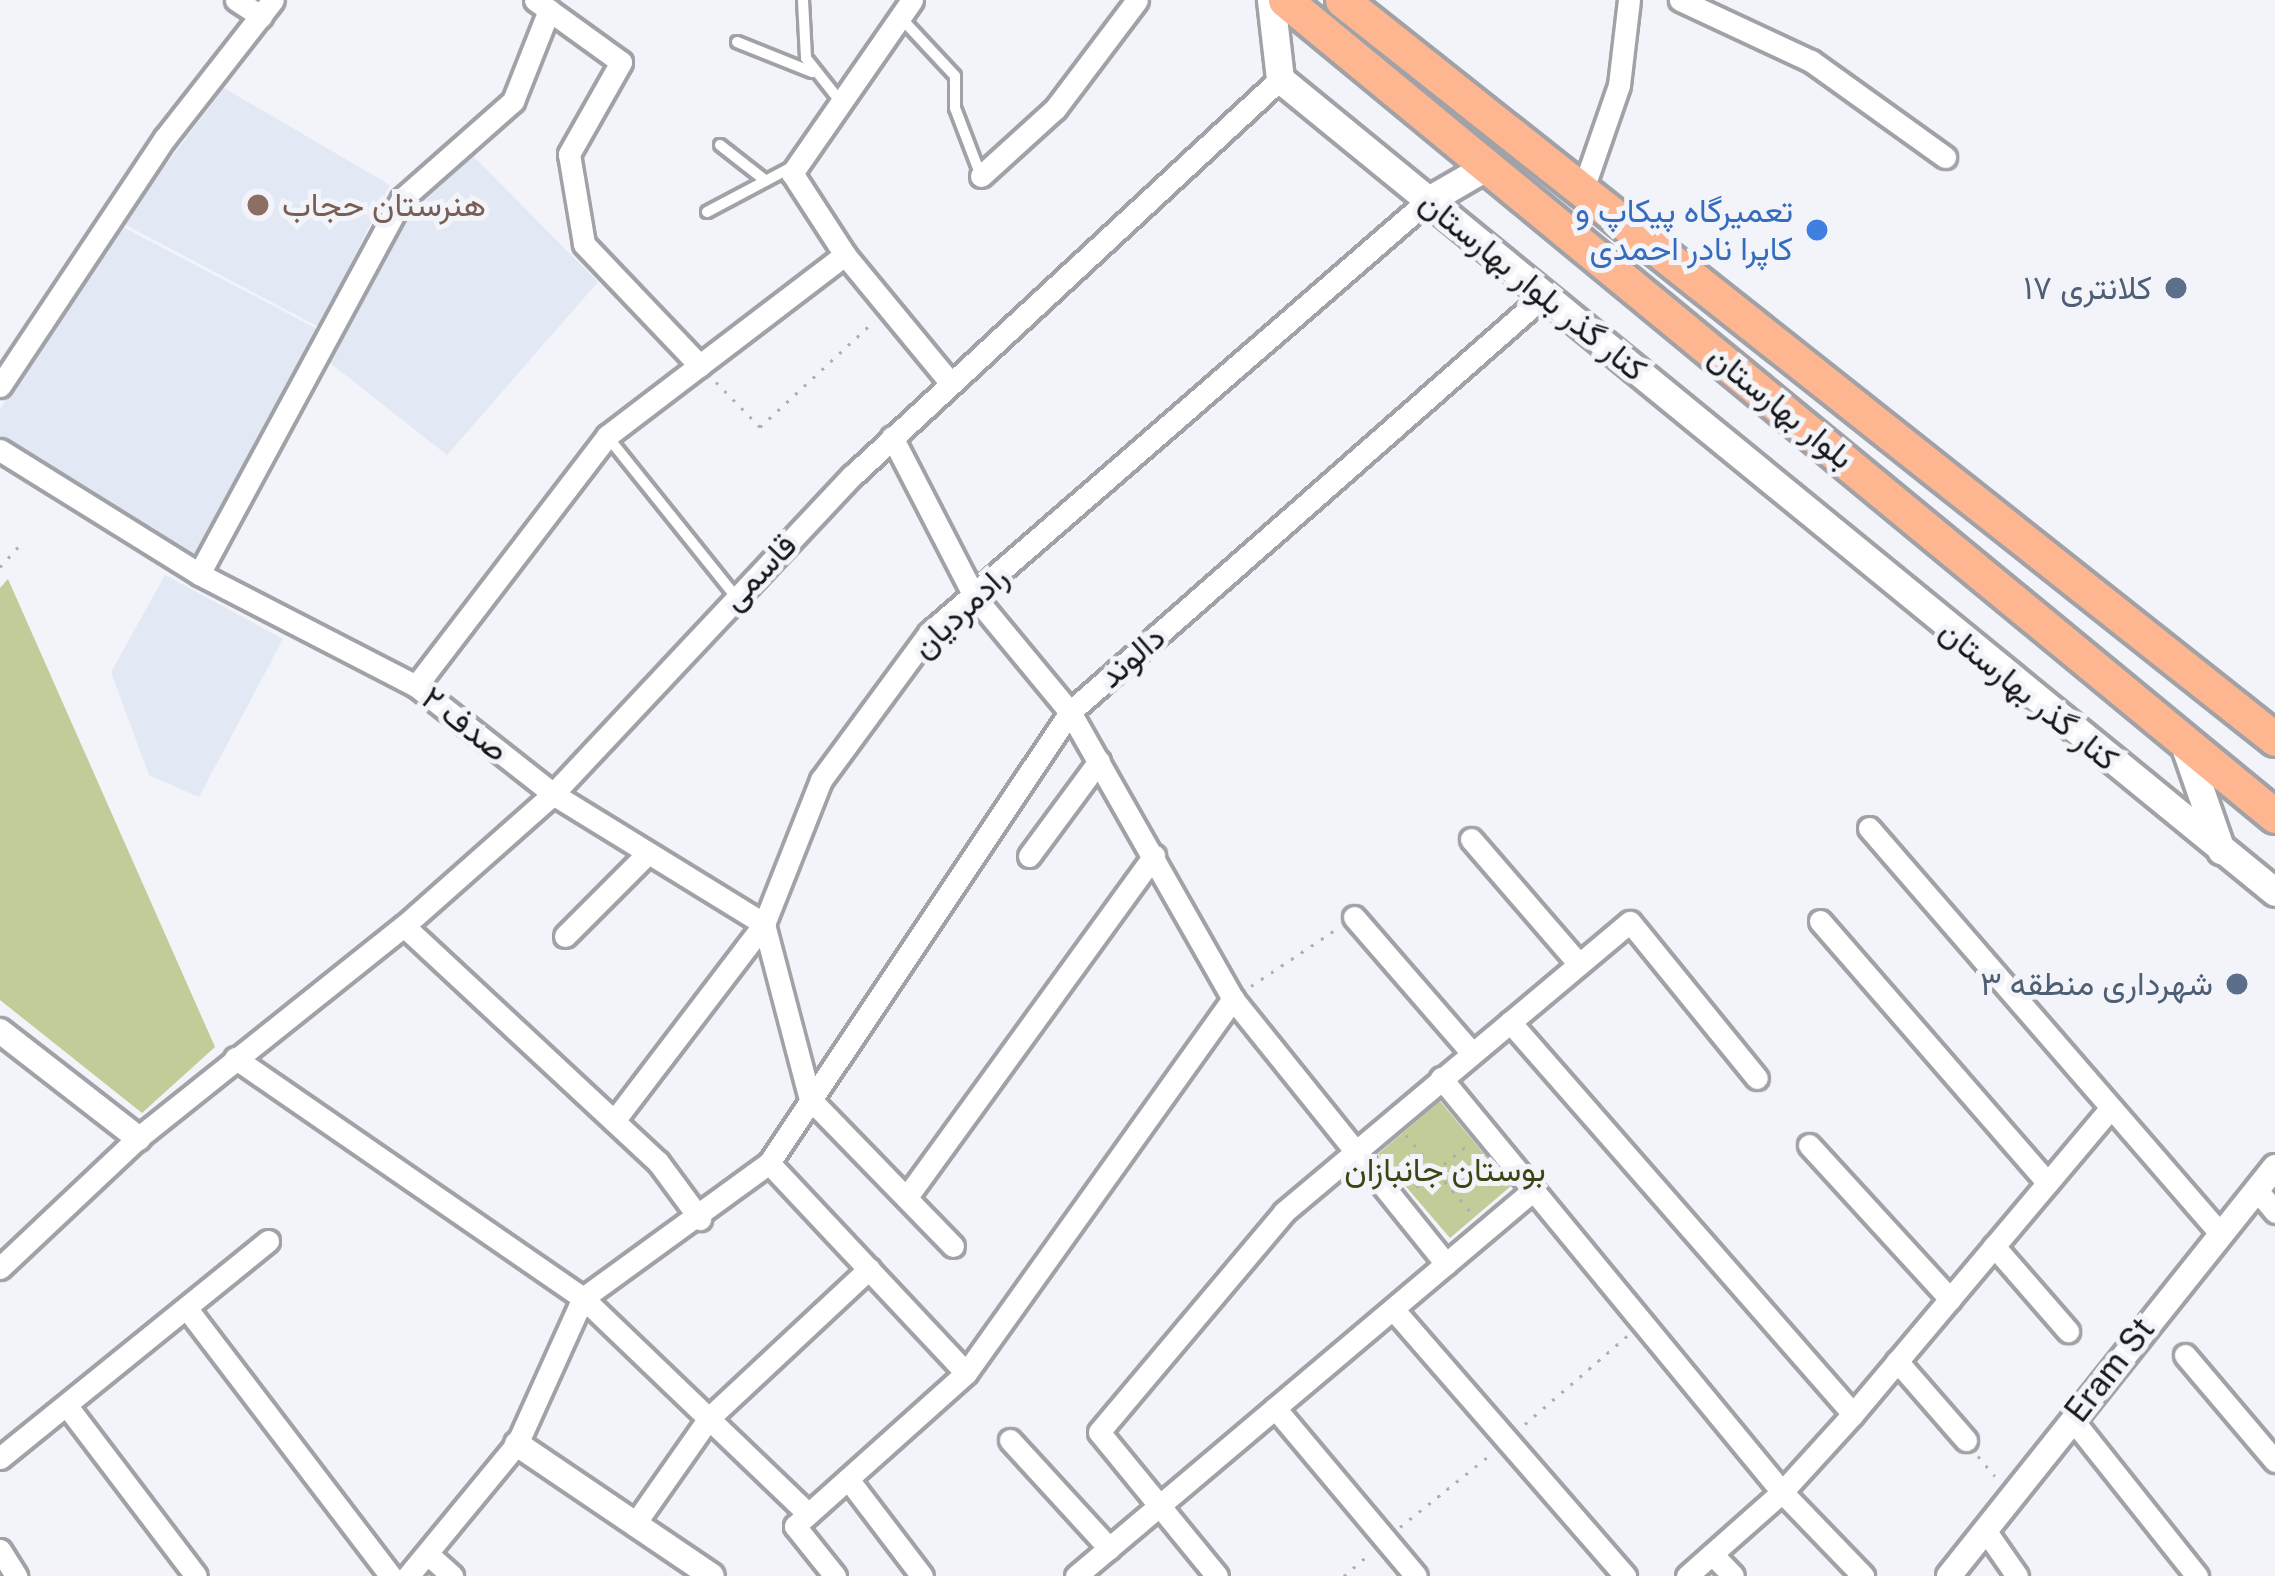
<!DOCTYPE html>
<meta charset="utf-8">
<style>
body{margin:0}
#map{position:relative;width:2275px;height:1576px;overflow:hidden;background:#f2f4f9;font-family:"Public Sans",Vazirmatn,sans-serif}
div>[style]{position:absolute}
.built>*{inset:0;background:#e2e8f4}
.green>*{inset:0;background:#c1cd98}
.path>*{height:3px;margin-top:-1.5px;transform-origin:0;background:repeating-linear-gradient(90deg,#adafb3 0 3px,transparent 0 12px)}
.roads{filter:drop-shadow(3px 0 #a0a2a7) drop-shadow(-3px 0 #a0a2a7) drop-shadow(0 3px #a0a2a7) drop-shadow(0 -3px #a0a2a7)}
.service>*{height:10px;margin:-5px;padding:0 5px;transform-origin:5px;border-radius:5px;background:#fff}
.minor>*{height:21px;margin:-10.5px;padding:0 10.5px;transform-origin:10.5px;border-radius:10.5px;background:#fff}
.tertiary>*{height:24px;margin:-12px;padding:0 12px;transform-origin:12px;border-radius:12px;background:#fff}
.secondary>*{height:27px;margin:-13.5px;padding:0 13.5px;transform-origin:13.5px;border-radius:13.5px;background:#fff}
.primary>*{height:33px;margin:-16.5px;padding:0 16.5px;transform-origin:16.5px;border-radius:16.5px;background:#fdb690}
.dots>*{width:33px;height:33px;translate:-50% -50%;box-sizing:border-box;border:6px solid #f2f4f9;border-radius:50%}
span{translate:-50% -50%;white-space:nowrap;text-align:center;line-height:1.15;-webkit-text-stroke:10px #f2f4f9;paint-order:stroke}
.education-label{font-size:33px;color:#785e54}
.left{translate:0 -50%;text-align:left}
.shop-label{font-size:33px;color:#366cbe}
.right{translate:-100% -50%;text-align:right}
.street-label{font-size:33px;color:#18181a}
.service-label{font-size:33px;color:#4e5e75}
.park-label{font-size:33px;color:#3d4514}
</style>
<div id="map">
<div class="built">
<i style="clip-path:polygon(224px 88px,390px 185px,319px 327px,122px 223px)"></i>
<i style="clip-path:polygon(469px 152px,598px 282px,447px 455px,325px 359px,403px 213px)"></i>
<i style="clip-path:polygon(121px 226px,319px 330px,193px 558px,0 438px,0 409px)"></i>
<i style="clip-path:polygon(165px 575px,283px 639px,199px 797px,149px 775px,111px 672px)"></i>
</div>
<div class="green">
<i style="clip-path:polygon(8px 579px,215px 1047px,142px 1113px,0 1000px,0 588px)"></i>
<i style="clip-path:polygon(1440px 1101px,1511px 1186px,1450px 1238px,1378px 1154px)"></i>
</div>
<div class="path">
<i style="left:716px;top:382px;width:63px;rotate:45.6deg"></i>
<i style="left:760px;top:427px;width:156px;rotate:-42.9deg"></i>
<i style="left:0;top:567px;width:30px;rotate:-48deg"></i>
<i style="left:1251px;top:986px;width:105px;rotate:-33.7deg"></i>
<i style="left:1406px;top:1135px;width:104px;rotate:50.1deg"></i>
<i style="left:1416px;top:1187px;width:68px;rotate:-39.1deg"></i>
<i style="left:1525px;top:1424px;width:135px;rotate:-40.8deg"></i>
<i style="left:1978px;top:1456px;width:26px;rotate:50deg"></i>
<i style="left:1400px;top:1527px;width:117px;rotate:-38.7deg"></i>
<i style="left:1344px;top:1576px;width:35px;rotate:-41deg"></i>
</div>
<div class="roads">
<div class="service">
<i style="left:803px;top:0;width:58px;rotate:87deg"></i>
<i style="left:806px;top:58px;width:55px;rotate:51.7deg"></i>
<i style="left:901px;top:18px;width:79px;rotate:47deg"></i>
<i style="left:955px;top:76px;width:32px;rotate:90deg"></i>
<i style="left:955px;top:108px;width:73px;rotate:69.1deg"></i>
<i style="left:737px;top:42px;width:81px;rotate:21.8deg"></i>
<i style="left:720px;top:145px;width:58px;rotate:38deg"></i>
<i style="left:707px;top:212px;width:98px;rotate:-27.9deg"></i>
<i style="left:607px;top:436px;width:205px;rotate:51.3deg"></i>
</div>
<div class="minor">
<i style="left:236px;top:0;width:30px;rotate:33deg"></i>
<i style="left:535px;top:0;width:106px;rotate:35.8deg"></i>
<i style="left:621px;top:62px;width:106px;rotate:119.5deg"></i>
<i style="left:569px;top:154px;width:91px;rotate:80.5deg"></i>
<i style="left:584px;top:244px;width:168px;rotate:46.4deg"></i>
<i style="left:912px;top:0;width:211px;rotate:124.7deg"></i>
<i style="left:792px;top:173px;width:98px;rotate:57.1deg"></i>
<i style="left:845px;top:255px;width:163px;rotate:50.5deg"></i>
<i style="left:1680px;top:0;width:145px;rotate:25deg"></i>
<i style="left:1811px;top:61px;width:165px;rotate:35.6deg"></i>
<i style="left:981px;top:176px;width:100px;rotate:-42.2deg"></i>
<i style="left:1055px;top:109px;width:136px;rotate:-53deg"></i>
<i style="left:1581px;top:195px;width:116px;rotate:-70.9deg"></i>
<i style="left:1619px;top:85px;width:86px;rotate:-83.3deg"></i>
<i style="left:0;top:386px;width:298px;rotate:-56.4deg"></i>
<i style="left:165px;top:138px;width:175px;rotate:-52deg"></i>
<i style="left:892px;top:437px;width:179px;rotate:62.7deg"></i>
<i style="left:974px;top:596px;width:151px;rotate:50.4deg"></i>
<i style="left:1070px;top:712px;width:330px;rotate:60.4deg"></i>
<i style="left:1233px;top:999px;width:340px;rotate:51.2deg"></i>
<i style="left:0;top:450px;width:234px;rotate:31.9deg"></i>
<i style="left:199px;top:574px;width:244px;rotate:27.3deg"></i>
<i style="left:416px;top:686px;width:174px;rotate:38.2deg"></i>
<i style="left:553px;top:794px;width:248px;rotate:31.6deg"></i>
<i style="left:764px;top:924px;width:181px;rotate:75.3deg"></i>
<i style="left:199px;top:574px;width:426px;rotate:-61.6deg"></i>
<i style="left:402px;top:199px;width:148px;rotate:-41.4deg"></i>
<i style="left:513px;top:101px;width:98px;rotate:-68.4deg"></i>
<i style="left:416px;top:686px;width:315px;rotate:-52.6deg"></i>
<i style="left:607px;top:436px;width:299px;rotate:-37.3deg"></i>
<i style="left:1869px;top:828px;width:535px;rotate:49.1deg"></i>
<i style="left:1471px;top:839px;width:165px;rotate:49.2deg"></i>
<i style="left:1029px;top:856px;width:118px;rotate:-53.6deg"></i>
<i style="left:1354px;top:917px;width:180px;rotate:49.1deg"></i>
<i style="left:1820px;top:921px;width:347px;rotate:49deg"></i>
<i style="left:404px;top:926px;width:347px;rotate:42.9deg"></i>
<i style="left:658px;top:1162px;width:71px;rotate:53.6deg"></i>
<i style="left:565px;top:936px;width:117px;rotate:-45deg"></i>
<i style="left:1510px;top:1022px;width:521px;rotate:48.81deg"></i>
<i style="left:235px;top:1058px;width:423px;rotate:34.6deg"></i>
<i style="left:583px;top:1298px;width:312px;rotate:43.8deg"></i>
<i style="left:1441px;top:1078px;width:536px;rotate:50.52deg"></i>
<i style="left:1782px;top:1492px;width:117px;rotate:46deg"></i>
<i style="left:810px;top:1099px;width:205px;rotate:45.8deg"></i>
<i style="left:614px;top:1121px;width:248px;rotate:-52.7deg"></i>
<i style="left:764px;top:924px;width:155px;rotate:-68.4deg"></i>
<i style="left:821px;top:780px;width:182px;rotate:-53.7deg"></i>
<i style="left:929px;top:633px;width:659px;rotate:-40.94deg"></i>
<i style="left:1809px;top:1145px;width:209px;rotate:47.5deg"></i>
<i style="left:769px;top:1163px;width:288px;rotate:46.8deg"></i>
<i style="left:2256px;top:1189px;width:30px;rotate:50deg"></i>
<i style="left:909px;top:1194px;width:418px;rotate:-54.1deg"></i>
<i style="left:1994px;top:1246px;width:113px;rotate:49deg"></i>
<i style="left:0;top:1268px;width:190px;rotate:-43.3deg"></i>
<i style="left:138px;top:1138px;width:340px;rotate:-38.6deg"></i>
<i style="left:404px;top:926px;width:199px;rotate:-41.5deg"></i>
<i style="left:553px;top:794px;width:438px;rotate:-46.8deg"></i>
<i style="left:853px;top:475px;width:582px;rotate:-42.84deg"></i>
<i style="left:1393px;top:1309px;width:354px;rotate:49deg"></i>
<i style="left:188px;top:1310px;width:335px;rotate:52.7deg"></i>
<i style="left:2185px;top:1355px;width:139px;rotate:49.7deg"></i>
<i style="left:1897px;top:1361px;width:105px;rotate:48.9deg"></i>
<i style="left:67px;top:1406px;width:213px;rotate:52.8deg"></i>
<i style="left:1275px;top:1408px;width:219px;rotate:50deg"></i>
<i style="left:2072px;top:1419px;width:201px;rotate:51.5deg"></i>
<i style="left:1010px;top:1440px;width:147px;rotate:47.5deg"></i>
<i style="left:0;top:1458px;width:345px;rotate:-39deg"></i>
<i style="left:848px;top:1479px;width:122px;rotate:52.7deg"></i>
<i style="left:634px;top:1525px;width:131px;rotate:-55deg"></i>
<i style="left:709px;top:1418px;width:219px;rotate:-43deg"></i>
<i style="left:1985px;top:1530px;width:56px;rotate:55.2deg"></i>
<i style="left:0;top:1550px;width:31px;rotate:58deg"></i>
<i style="left:1712px;top:1554px;width:30px;rotate:46deg"></i>
<i style="left:430px;top:1556px;width:30px;rotate:42deg"></i>
<i style="left:408px;top:1576px;width:171px;rotate:-50.5deg"></i>
<i style="left:517px;top:1444px;width:160px;rotate:-65.7deg"></i>
<i style="left:583px;top:1298px;width:230px;rotate:-36deg"></i>
<i style="left:769px;top:1163px;width:542px;rotate:-56.28deg"></i>
<i style="left:1070px;top:712px;width:633px;rotate:-41.29deg"></i>
<i style="left:835px;top:1576px;width:64px;rotate:-128.7deg"></i>
<i style="left:795px;top:1526px;width:229px;rotate:-41.8deg"></i>
<i style="left:966px;top:1373px;width:460px;rotate:-54.5deg"></i>
<i style="left:1076px;top:1576px;width:597px;rotate:-40.17deg"></i>
<i style="left:1217px;top:1576px;width:186px;rotate:-129.3deg"></i>
<i style="left:1099px;top:1432px;width:287px;rotate:-49.9deg"></i>
<i style="left:1284px;top:1212px;width:451px;rotate:-40deg"></i>
<i style="left:1630px;top:922px;width:201px;rotate:50.9deg"></i>
<i style="left:1687px;top:1576px;width:127px;rotate:-41.5deg"></i>
<i style="left:1782px;top:1492px;width:105px;rotate:-47.7deg"></i>
<i style="left:1853px;top:1414px;width:400px;rotate:-49.9deg"></i>
</div>
<div class="tertiary">
<i style="left:0;top:1031px;width:175px;rotate:37.8deg"></i>
<i style="left:517px;top:1444px;width:235px;rotate:34.1deg"></i>
<i style="left:1949px;top:1576px;width:523px;rotate:-51.44deg"></i>
</div>
<div class="secondary">
<i style="left:1271px;top:0;width:80px;rotate:83.5deg"></i>
<i style="left:1280px;top:79px;width:1285px;rotate:39.25deg"></i>
<i style="left:1427px;top:201px;width:72px;rotate:-30.1deg"></i>
<i style="left:2182px;top:738px;width:119px;rotate:70.8deg"></i>
</div>
<div class="primary">
<i style="left:1285px;top:0;width:1283px;rotate:39.5deg"></i>
<i style="left:1342px;top:0;width:1190px;rotate:38.38deg"></i>
</div>
</div>
<div class="dots">
<i style="left:258px;top:205px;background:#8d6e63"></i>
<i style="left:1817px;top:230px;background:#3f7fe0"></i>
<i style="left:2176px;top:288px;background:#5c6f8a"></i>
<i style="left:2237px;top:984px;background:#5c6f8a"></i>
</div>
<div class="education-label">
<span class="left" style="left:282px;top:205px">هنرستان حجاب</span>
</div>
<div class="shop-label">
<span class="right" style="left:1793px;top:230px">تعمیرگاه پیکاپ و<br>کاپرا نادر احمدی</span>
</div>
<div class="street-label">
<span style="left:1533px;top:286px;rotate:39deg">کنار گذر بلوار بهارستان</span>
<span style="left:1781px;top:407px;rotate:39deg">بلوار بهارستان</span>
<span style="left:759px;top:572px;rotate:-46deg">قاسمی</span>
<span style="left:960px;top:612px;rotate:-43deg">رادمردیان</span>
<span style="left:1132px;top:657px;rotate:-41deg">دالوند</span>
<span style="left:2029px;top:695px;rotate:39deg">کنار گذر بهارستان</span>
<span style="left:465px;top:724px;rotate:38deg">صدف ۲</span>
<span style="left:2110px;top:1370px;rotate:-52deg">Eram St</span>
</div>
<div class="service-label">
<span class="right" style="left:2152px;top:288px">کلانتری ۱۷</span>
<span class="right" style="left:2213px;top:984px">شهرداری منطقه ۳</span>
</div>
<div class="park-label">
<span style="left:1445px;top:1170px">بوستان جانبازان</span>
</div>
</div>
